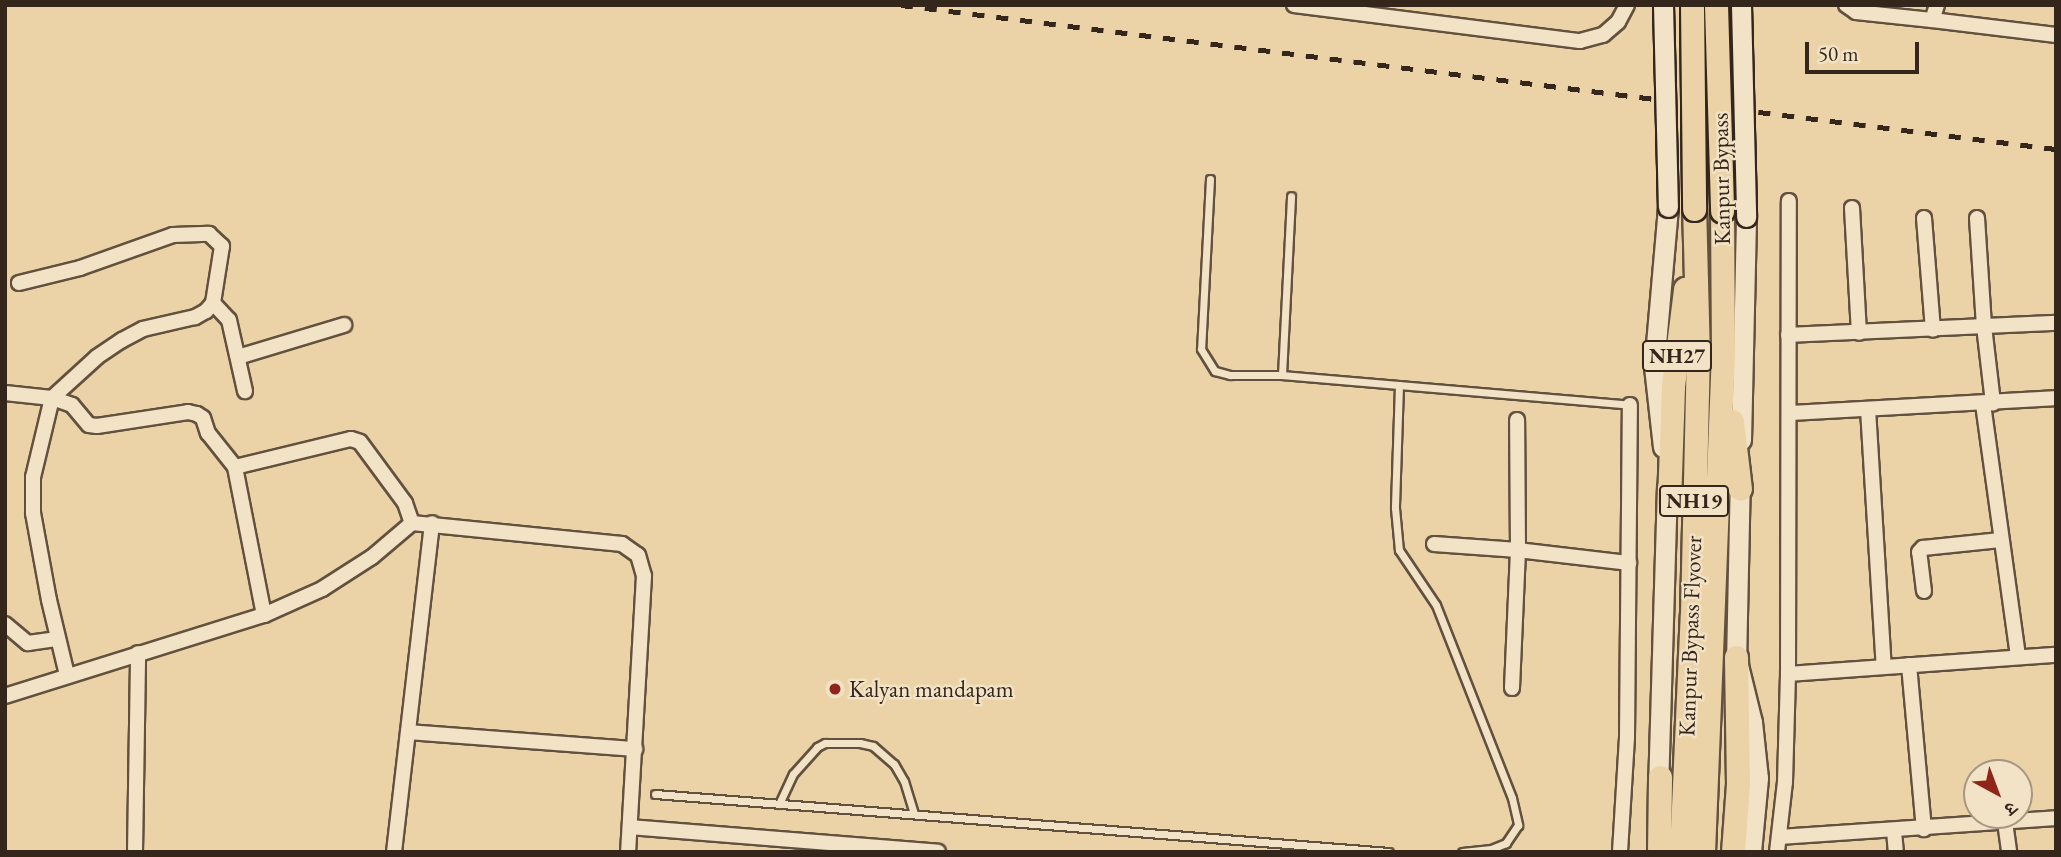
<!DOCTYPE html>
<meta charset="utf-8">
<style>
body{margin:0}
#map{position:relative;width:2061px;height:857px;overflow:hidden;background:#ebd3a7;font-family:"EB Garamond","Noto Serif Devanagari",serif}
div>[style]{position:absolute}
.roads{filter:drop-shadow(2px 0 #62513e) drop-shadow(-2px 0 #62513e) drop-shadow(0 2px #62513e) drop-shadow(0 -2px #62513e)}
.service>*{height:7px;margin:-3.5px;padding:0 3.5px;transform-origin:3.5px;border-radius:3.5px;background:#f2e2c6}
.minor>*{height:14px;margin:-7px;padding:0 7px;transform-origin:7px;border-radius:7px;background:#f2e2c6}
.secondary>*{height:19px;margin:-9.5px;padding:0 9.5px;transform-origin:9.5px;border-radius:9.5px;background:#f2e2c6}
.trunk>*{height:23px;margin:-11.5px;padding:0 11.5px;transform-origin:11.5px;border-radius:11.5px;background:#ebd3a7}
.rail>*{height:4.5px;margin-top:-2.25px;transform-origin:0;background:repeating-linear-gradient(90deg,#34261b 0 12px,transparent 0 24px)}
.bridges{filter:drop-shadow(2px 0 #34261b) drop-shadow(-2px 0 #34261b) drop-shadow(0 2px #34261b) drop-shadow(0 -2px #34261b)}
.secondary-bridge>*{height:19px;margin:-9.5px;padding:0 9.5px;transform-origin:9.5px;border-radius:9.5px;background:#f2e2c6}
.trunk-bridge>*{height:23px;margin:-11.5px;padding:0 11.5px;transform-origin:11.5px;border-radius:11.5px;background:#ebd3a7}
.dots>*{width:19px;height:19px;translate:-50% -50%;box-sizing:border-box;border:4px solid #f2e2c6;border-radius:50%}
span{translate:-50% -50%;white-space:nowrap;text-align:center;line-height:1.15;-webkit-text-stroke:5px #f2e2c6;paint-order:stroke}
.shield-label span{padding:2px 5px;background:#f2e2c6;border:2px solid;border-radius:5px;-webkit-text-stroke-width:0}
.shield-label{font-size:21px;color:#34261b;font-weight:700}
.street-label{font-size:23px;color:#34261b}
.poi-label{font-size:23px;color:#34261b}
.left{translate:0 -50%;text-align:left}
.frame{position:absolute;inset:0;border:7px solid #34261b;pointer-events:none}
.north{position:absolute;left:1963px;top:759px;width:70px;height:70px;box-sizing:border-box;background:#f2e2c6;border:2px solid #a69782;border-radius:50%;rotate:139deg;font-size:19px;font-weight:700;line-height:28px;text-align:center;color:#34261b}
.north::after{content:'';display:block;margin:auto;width:24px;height:32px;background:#8f2418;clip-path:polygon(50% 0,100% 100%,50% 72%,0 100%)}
.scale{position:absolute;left:1805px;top:42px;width:114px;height:32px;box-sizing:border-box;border:4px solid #34261b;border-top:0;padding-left:9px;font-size:21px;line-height:24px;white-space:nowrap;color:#34261b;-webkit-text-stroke:5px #f2e2c6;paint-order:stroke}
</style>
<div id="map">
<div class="roads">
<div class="service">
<i style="left:1210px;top:179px;width:170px;rotate:93deg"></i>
<i style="left:1201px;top:349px;width:26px;rotate:58deg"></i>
<i style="left:1215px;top:371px;width:16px;rotate:15deg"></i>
<i style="left:1230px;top:375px;width:52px"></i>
<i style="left:1282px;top:375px;width:349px;rotate:4.9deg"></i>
<i style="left:1282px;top:375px;width:179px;rotate:-87.1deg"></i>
<i style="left:1399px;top:385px;width:123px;rotate:91.9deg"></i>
<i style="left:1395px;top:508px;width:42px;rotate:84.6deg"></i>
<i style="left:1399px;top:550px;width:66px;rotate:56.1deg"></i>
<i style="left:1436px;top:605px;width:207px;rotate:68.5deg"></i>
<i style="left:1512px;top:798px;width:28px;rotate:77deg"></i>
<i style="left:1518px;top:825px;width:22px;rotate:124deg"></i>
<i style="left:1506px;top:843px;width:16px;rotate:158deg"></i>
<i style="left:1491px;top:849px;width:29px;rotate:174deg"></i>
<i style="left:655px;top:794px;width:736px;rotate:4.52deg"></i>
<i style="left:779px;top:804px;width:33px;rotate:-65deg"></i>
<i style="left:793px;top:774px;width:36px;rotate:-48deg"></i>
<i style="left:817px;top:747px;width:9px;rotate:-27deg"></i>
<i style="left:825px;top:743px;width:35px"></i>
<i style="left:860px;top:743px;width:13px;rotate:13deg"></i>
<i style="left:873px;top:746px;width:28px;rotate:41deg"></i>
<i style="left:894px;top:764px;width:20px;rotate:60deg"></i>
<i style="left:904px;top:781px;width:34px;rotate:73deg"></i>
</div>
<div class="minor">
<i style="left:1294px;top:5px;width:288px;rotate:7.2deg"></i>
<i style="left:1580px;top:41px;width:24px;rotate:-15deg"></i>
<i style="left:1603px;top:35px;width:20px;rotate:-41deg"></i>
<i style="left:1618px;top:22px;width:19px;rotate:-62deg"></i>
<i style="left:1846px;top:5px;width:12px;rotate:35deg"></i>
<i style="left:1856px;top:12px;width:76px;rotate:6deg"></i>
<i style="left:1937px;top:5px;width:16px;rotate:108deg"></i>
<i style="left:1932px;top:20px;width:125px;rotate:6.9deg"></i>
<i style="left:1852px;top:208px;width:125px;rotate:86.8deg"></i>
<i style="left:1924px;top:218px;width:112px;rotate:85.4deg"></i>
<i style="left:1977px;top:218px;width:108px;rotate:86.3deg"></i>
<i style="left:1984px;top:326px;width:78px;rotate:83.3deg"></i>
<i style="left:19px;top:283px;width:63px;rotate:-13.8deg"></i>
<i style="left:80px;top:268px;width:99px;rotate:-19.5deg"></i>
<i style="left:173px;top:235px;width:36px;rotate:-2deg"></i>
<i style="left:209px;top:234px;width:18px;rotate:43deg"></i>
<i style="left:222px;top:246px;width:58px;rotate:99deg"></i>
<i style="left:213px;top:303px;width:11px;rotate:131deg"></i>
<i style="left:206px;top:311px;width:13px;rotate:151deg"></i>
<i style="left:195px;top:317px;width:53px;rotate:167deg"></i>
<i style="left:143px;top:329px;width:24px;rotate:152deg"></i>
<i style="left:122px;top:340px;width:30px;rotate:146deg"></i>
<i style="left:97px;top:357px;width:61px;rotate:137.7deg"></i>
<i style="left:213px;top:303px;width:23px;rotate:47deg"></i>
<i style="left:229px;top:320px;width:73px;rotate:77.3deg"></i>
<i style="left:1788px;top:335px;width:268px;rotate:-2.6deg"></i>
<i style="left:238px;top:357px;width:111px;rotate:-16.8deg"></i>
<i style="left:5px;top:393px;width:47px;rotate:6.1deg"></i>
<i style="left:52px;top:398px;width:81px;rotate:103.5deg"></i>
<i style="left:33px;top:477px;width:36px;rotate:90deg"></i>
<i style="left:33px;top:513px;width:88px;rotate:79.6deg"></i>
<i style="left:49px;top:600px;width:77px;rotate:76.5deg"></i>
<i style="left:52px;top:398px;width:21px;rotate:19deg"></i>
<i style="left:72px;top:405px;width:26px;rotate:50deg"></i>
<i style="left:89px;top:425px;width:8px;rotate:7deg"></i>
<i style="left:97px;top:426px;width:92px;rotate:-8.7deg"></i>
<i style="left:188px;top:412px;width:9px;rotate:13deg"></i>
<i style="left:197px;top:414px;width:7px;rotate:34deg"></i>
<i style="left:203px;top:418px;width:16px;rotate:72deg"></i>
<i style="left:208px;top:433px;width:43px;rotate:51.5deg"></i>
<i style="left:1983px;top:404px;width:255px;rotate:82.1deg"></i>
<i style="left:1868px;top:409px;width:258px;rotate:86.5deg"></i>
<i style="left:1789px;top:413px;width:267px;rotate:-3.2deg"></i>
<i style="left:1434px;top:544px;width:84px;rotate:4.1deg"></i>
<i style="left:1518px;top:550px;width:130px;rotate:-90.4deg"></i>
<i style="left:1924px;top:591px;width:39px;rotate:-97deg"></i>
<i style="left:1919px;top:552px;width:6px;rotate:-45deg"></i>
<i style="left:1923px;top:548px;width:78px;rotate:-5.9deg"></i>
<i style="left:264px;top:615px;width:151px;rotate:-101.1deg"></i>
<i style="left:235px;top:467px;width:119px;rotate:-13.6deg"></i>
<i style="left:351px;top:439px;width:9px;rotate:18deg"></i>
<i style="left:360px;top:442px;width:76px;rotate:53.6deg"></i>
<i style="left:405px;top:503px;width:21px;rotate:71deg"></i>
<i style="left:5px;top:624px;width:30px;rotate:40deg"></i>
<i style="left:28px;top:643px;width:30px;rotate:-8deg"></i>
<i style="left:1909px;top:665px;width:165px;rotate:84.8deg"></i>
<i style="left:1788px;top:674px;width:269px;rotate:-4.1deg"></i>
<i style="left:1512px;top:688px;width:138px;rotate:-87.5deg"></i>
<i style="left:1518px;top:550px;width:112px;rotate:6.7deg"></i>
<i style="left:5px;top:696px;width:271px;rotate:-17.4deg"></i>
<i style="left:264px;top:615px;width:64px;rotate:-24.1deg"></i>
<i style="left:322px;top:589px;width:59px;rotate:-32.6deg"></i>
<i style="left:372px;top:557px;width:52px;rotate:-40.4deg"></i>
<i style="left:412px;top:523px;width:211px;rotate:5.7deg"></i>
<i style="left:622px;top:544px;width:19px;rotate:35deg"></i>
<i style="left:638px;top:555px;width:22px;rotate:74deg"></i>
<i style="left:644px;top:576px;width:276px;rotate:93.3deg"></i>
<i style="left:408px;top:732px;width:228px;rotate:4.3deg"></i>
<i style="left:2005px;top:822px;width:30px;rotate:82deg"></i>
<i style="left:630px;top:827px;width:309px;rotate:4.6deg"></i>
<i style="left:1894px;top:831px;width:21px;rotate:85deg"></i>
<i style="left:1779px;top:837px;width:278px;rotate:-3.9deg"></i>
<i style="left:135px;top:852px;width:199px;rotate:-89.1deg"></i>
<i style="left:394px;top:852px;width:331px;rotate:-83.4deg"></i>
<i style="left:1620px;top:852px;width:115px;rotate:-86.5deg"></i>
<i style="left:1627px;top:737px;width:332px;rotate:-89.5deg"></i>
<i style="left:1777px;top:852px;width:70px;rotate:-83.5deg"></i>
<i style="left:1785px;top:782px;width:108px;rotate:-88.4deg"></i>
<i style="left:1788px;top:674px;width:473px;rotate:-89.9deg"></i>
</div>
<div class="secondary">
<i style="left:1741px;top:440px;width:223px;rotate:-88.7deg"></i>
<i style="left:1663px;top:447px;width:81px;rotate:-96.4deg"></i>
<i style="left:1654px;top:367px;width:161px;rotate:-85deg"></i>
<i style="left:1740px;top:473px;width:184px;rotate:91.2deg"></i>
<i style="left:1736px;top:657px;width:67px;rotate:76.2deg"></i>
<i style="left:1752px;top:722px;width:56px;rotate:83.9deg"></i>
<i style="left:1758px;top:778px;width:74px;rotate:95.4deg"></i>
<i style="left:1658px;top:789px;width:302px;rotate:-88.3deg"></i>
</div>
<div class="trunk">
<i style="left:1732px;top:421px;width:68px;rotate:83.3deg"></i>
<i style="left:1669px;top:502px;width:116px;rotate:-88deg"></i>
<i style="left:1673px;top:386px;width:98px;rotate:-82.9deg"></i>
<i style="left:1659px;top:852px;width:75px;rotate:-89.2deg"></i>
<i style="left:1681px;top:852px;width:238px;rotate:-87.4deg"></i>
<i style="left:1692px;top:614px;width:257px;rotate:-88.7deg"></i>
<i style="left:1698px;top:357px;width:148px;rotate:-91.5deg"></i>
<i style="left:1703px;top:852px;width:500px;rotate:-87.71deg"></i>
<i style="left:1723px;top:352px;width:141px;rotate:-90.4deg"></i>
<i style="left:1733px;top:852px;width:68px;rotate:-85.8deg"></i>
<i style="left:1738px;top:784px;width:127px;rotate:-90.9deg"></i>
</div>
</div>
<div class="rail">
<i style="left:901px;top:5px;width:1164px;rotate:7.11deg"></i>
</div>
<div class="bridges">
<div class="secondary-bridge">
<i style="left:1663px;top:5px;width:202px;rotate:88.6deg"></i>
<i style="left:1741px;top:5px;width:212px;rotate:88.6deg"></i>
</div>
<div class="trunk-bridge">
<i style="left:1692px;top:5px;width:204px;rotate:89.4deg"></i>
<i style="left:1716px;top:5px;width:206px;rotate:88.3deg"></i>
</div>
</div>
<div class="dots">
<i style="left:835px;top:689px;background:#8f2418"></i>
</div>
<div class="shield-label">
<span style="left:1677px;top:356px">NH27</span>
<span style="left:1694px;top:501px">NH19</span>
</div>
<div class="street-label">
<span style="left:1721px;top:179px;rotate:-91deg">Kanpur Bypass</span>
<span style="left:1690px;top:636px;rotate:-88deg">Kanpur Bypass Flyover</span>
</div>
<div class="poi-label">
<span class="left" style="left:849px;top:689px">Kalyan mandapam</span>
</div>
<div class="frame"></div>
<div class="north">उ</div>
<div class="scale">50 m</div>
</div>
